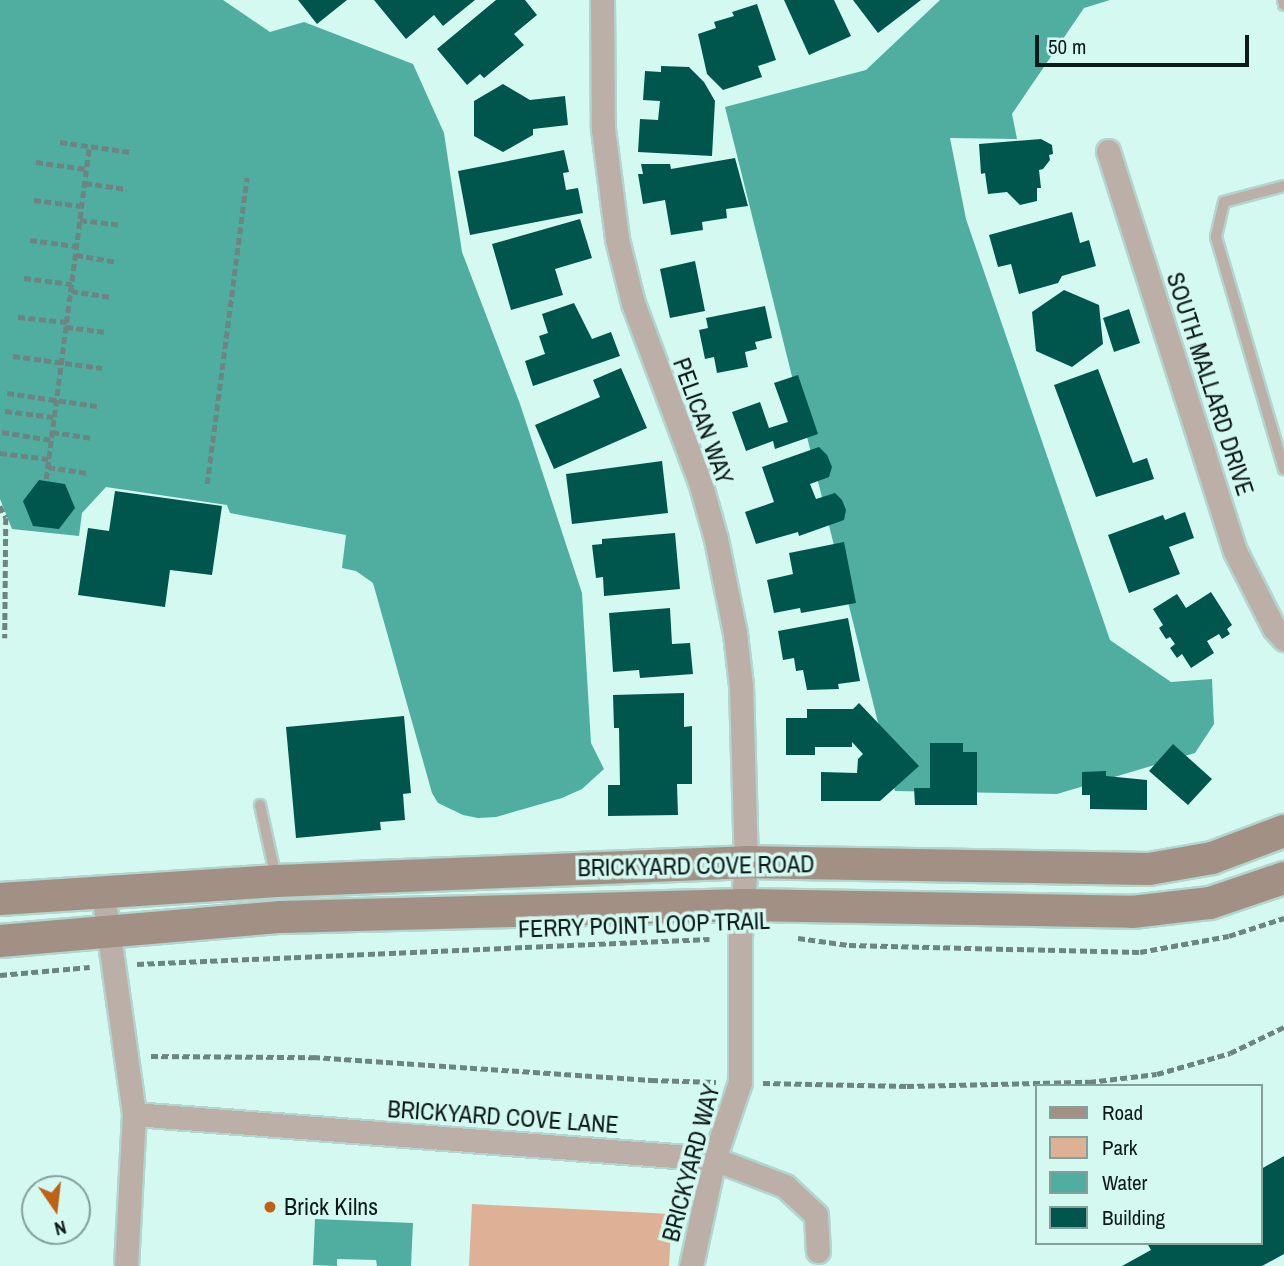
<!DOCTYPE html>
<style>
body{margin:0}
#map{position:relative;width:1284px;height:1266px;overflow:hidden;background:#d3f9f1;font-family:"Archivo Narrow",sans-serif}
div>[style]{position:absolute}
.green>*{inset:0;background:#deb196}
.water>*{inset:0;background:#4fae9f}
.building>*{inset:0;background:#00564d}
.path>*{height:4.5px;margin-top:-2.25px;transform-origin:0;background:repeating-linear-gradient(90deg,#6c8580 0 7px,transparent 0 10.5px)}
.roads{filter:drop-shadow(2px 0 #b3d5ce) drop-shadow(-2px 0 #b3d5ce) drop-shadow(0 2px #b3d5ce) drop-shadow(0 -2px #b3d5ce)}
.lane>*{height:10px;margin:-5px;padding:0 5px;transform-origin:5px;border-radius:5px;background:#bbafa8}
.street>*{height:23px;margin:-11.5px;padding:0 11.5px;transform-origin:11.5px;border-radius:11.5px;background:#bbafa8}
.secondary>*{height:32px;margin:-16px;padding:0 16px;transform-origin:16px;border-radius:16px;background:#a29085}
.dots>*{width:19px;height:19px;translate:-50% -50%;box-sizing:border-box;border:4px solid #d3f9f1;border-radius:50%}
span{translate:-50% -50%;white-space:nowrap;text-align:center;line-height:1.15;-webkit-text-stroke:7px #d3f9f1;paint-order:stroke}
.street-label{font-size:24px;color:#0d1a18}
.poi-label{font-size:24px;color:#0d1a18}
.left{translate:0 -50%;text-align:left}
.legend{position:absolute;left:1035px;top:1084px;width:228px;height:161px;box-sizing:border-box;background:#d3f9f1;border:2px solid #84a09a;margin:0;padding:9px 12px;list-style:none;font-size:21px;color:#0d1a18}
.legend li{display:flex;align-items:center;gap:14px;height:35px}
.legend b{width:35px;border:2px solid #84a09a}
.north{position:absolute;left:21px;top:1175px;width:70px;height:70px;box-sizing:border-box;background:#d3f9f1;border:2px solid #84a09a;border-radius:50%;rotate:166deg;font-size:19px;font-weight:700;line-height:28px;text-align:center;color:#0d1a18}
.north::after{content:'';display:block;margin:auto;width:24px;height:32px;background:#c06215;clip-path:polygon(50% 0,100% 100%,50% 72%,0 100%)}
.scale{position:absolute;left:1035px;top:35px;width:214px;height:32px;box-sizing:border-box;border:4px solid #0d1a18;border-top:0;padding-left:9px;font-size:21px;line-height:24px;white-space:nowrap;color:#0d1a18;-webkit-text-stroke:5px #d3f9f1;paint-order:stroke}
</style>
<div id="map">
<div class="green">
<i style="clip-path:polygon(472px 1204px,672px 1214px,669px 1266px,469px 1266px)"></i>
</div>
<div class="water">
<i style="clip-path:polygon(0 0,223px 0,270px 32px,304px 22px,413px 64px,444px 133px,462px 252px,520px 404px,582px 593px,591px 743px,604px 769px,582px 789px,562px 798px,496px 817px,478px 818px,463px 815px,438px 803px,432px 793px,373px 583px,356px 571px,342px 568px,346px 535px,230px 513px,227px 505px,106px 487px,82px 513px,79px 536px,12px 529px,0 499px)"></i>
<i style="clip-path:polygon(940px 0,1110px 0,1084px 8px,1012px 114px,1017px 139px,950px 138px,966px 219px,1110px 640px,1171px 682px,1212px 679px,1214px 724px,1195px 753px,1057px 794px,895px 791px,725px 107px,866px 70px)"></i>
<i style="clip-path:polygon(315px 1219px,413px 1223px,411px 1266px,377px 1266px,376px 1260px,337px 1259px,337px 1266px,313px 1265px)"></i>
</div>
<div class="building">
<i style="clip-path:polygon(298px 0,347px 0,317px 24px)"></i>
<i style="clip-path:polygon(374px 0,475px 0,443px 26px,434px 15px,406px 39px)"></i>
<i style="clip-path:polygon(496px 0,525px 0,537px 15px,514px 34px,524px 45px,484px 78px,480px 74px,467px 85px,437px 49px)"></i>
<i style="clip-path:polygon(784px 0,834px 0,851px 36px,809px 55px)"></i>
<i style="clip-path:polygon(853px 0,921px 0,878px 33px)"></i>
<i style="clip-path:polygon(757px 4px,776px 60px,758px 66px,762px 77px,723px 90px,707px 74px,698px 34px,716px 28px,714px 22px,734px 16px,732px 12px)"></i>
<i style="clip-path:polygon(661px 66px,689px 67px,704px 82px,715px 101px,712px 156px,638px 152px,640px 119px,658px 120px,660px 101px,643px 100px,645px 71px,661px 72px)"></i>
<i style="clip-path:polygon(503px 84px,530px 100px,565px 96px,568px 125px,533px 129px,533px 135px,503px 152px,474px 136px,474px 101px)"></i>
<i style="clip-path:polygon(1041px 139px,1052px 145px,1053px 154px,1049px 155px,1050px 160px,1043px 169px,1039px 170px,1041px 188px,1037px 188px,1037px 201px,1020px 205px,1007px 192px,988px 194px,985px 173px,981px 174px,979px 144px)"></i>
<i style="clip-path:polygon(564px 150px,569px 172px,563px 173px,566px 190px,578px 188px,583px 213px,470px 235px,458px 171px)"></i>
<i style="clip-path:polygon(735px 158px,748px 206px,726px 209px,727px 218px,702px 222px,703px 230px,671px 235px,665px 200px,643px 204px,638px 174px,643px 174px,641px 164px,670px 164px,671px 169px)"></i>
<i style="clip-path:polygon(1072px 212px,1080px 243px,1089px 240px,1096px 266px,1062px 276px,1058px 283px,1019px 294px,1011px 264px,998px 267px,989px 235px)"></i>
<i style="clip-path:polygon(580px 219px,592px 258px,555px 269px,563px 295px,511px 310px,492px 244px)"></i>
<i style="clip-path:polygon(695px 261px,705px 311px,670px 318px,660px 269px)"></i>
<i style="clip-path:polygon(1064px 290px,1099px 305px,1103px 344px,1072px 367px,1036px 351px,1032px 312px)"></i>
<i style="clip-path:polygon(574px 303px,592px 339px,611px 332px,620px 356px,533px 386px,525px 361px,545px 354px,539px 336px,548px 333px,542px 314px)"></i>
<i style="clip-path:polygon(765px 306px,772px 338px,755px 342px,757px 349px,745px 352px,748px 367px,717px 373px,714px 357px,705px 359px,699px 330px,708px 328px,706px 318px)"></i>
<i style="clip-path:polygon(1129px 309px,1140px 343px,1114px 352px,1103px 318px)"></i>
<i style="clip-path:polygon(621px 368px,647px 428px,554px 469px,535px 425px,600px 397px,593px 380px)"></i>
<i style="clip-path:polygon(1098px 369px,1133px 463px,1147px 458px,1154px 479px,1096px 497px,1054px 385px)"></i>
<i style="clip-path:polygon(798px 375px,818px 434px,775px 449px,773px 441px,746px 451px,732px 412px,760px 402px,769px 428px,788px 422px,774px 383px)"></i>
<i style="clip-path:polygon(819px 447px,827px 455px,832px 467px,829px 477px,810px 484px,816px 499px,835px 493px,842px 500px,846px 510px,844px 520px,799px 536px,798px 532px,756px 544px,745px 512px,774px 502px,762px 467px)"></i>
<i style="clip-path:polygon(662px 461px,668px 513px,572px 524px,566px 474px)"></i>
<i style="clip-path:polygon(39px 480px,65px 484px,75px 508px,59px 529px,33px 526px,23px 501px)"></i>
<i style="clip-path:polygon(115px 491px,222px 506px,212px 575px,170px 570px,165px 607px,78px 595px,88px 528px,109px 531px)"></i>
<i style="clip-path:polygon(1185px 512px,1194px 538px,1169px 547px,1180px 574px,1129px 593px,1108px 535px,1163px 515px,1165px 520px)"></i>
<i style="clip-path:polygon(675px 533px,680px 589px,604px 596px,603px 577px,596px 578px,592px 545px,602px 544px,602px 539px)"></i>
<i style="clip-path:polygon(844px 542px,856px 603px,801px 613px,800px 608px,774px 613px,767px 580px,793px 574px,789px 553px)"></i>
<i style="clip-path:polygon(1211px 592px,1232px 625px,1227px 629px,1230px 634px,1222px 639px,1219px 634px,1207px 641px,1214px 653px,1191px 668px,1182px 654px,1177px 658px,1170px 648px,1175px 644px,1170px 637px,1166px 639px,1159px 628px,1163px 625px,1153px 609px,1177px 594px,1186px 608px)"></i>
<i style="clip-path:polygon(670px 608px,672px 644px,690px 643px,693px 674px,640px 678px,639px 670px,613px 672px,609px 613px)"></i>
<i style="clip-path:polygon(848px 618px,860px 681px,838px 684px,839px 689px,807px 690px,803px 670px,796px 671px,794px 658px,783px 660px,778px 631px)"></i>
<i style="clip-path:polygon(684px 693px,684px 727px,692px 726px,692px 784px,677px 784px,678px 815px,608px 816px,608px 785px,620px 785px,619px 728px,614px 728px,613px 695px)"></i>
<i style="clip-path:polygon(859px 703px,919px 766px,880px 801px,821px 801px,821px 772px,857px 773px,858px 759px,863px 754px,852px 742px,852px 747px,815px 747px,815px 755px,786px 755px,786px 718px,807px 718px,807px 709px,853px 709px)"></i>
<i style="clip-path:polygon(404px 716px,411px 793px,403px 794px,405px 820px,380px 822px,381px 830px,296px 838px,286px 727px)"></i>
<i style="clip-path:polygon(930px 743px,963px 743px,963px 752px,977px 752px,977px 805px,915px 805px,914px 788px,930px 788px)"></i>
<i style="clip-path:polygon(1173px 744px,1212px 779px,1188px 805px,1149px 771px)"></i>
<i style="clip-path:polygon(1106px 771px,1106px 776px,1147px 780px,1147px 810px,1090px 809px,1090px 795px,1082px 795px,1082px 772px)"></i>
<i style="clip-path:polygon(1284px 1156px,1284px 1254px,1262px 1266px,1122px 1266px,1151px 1250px,1147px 1243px,1261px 1243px,1261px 1169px)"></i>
</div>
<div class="path">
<i style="left:60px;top:142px;width:71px;rotate:8.1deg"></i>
<i style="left:36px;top:162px;width:50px;rotate:8deg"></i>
<i style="left:85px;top:183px;width:42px;rotate:8.1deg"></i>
<i style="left:34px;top:200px;width:48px;rotate:7.1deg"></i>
<i style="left:80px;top:220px;width:42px;rotate:6.8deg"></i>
<i style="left:30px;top:240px;width:46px;rotate:7.4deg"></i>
<i style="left:76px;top:255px;width:42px;rotate:9.7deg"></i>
<i style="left:24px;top:278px;width:48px;rotate:7.1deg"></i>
<i style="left:71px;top:291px;width:41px;rotate:8.3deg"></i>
<i style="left:18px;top:317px;width:49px;rotate:5.8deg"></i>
<i style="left:66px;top:327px;width:41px;rotate:7deg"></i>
<i style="left:13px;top:356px;width:90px;rotate:7.7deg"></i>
<i style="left:7px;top:393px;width:91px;rotate:8.2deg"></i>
<i style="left:5px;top:411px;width:49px;rotate:7deg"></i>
<i style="left:2px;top:432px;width:50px;rotate:9.3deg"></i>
<i style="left:52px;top:432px;width:41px;rotate:8.3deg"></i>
<i style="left:0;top:453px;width:49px;rotate:7deg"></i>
<i style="left:48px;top:467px;width:40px;rotate:8.5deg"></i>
<i style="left:46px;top:479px;width:336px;rotate:-82.6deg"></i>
<i style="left:207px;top:484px;width:309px;rotate:-82.6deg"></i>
<i style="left:0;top:506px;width:13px;rotate:63deg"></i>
<i style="left:6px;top:518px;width:120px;rotate:90.5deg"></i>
<i style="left:798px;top:938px;width:51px;rotate:7.8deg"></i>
<i style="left:849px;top:945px;width:291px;rotate:1.4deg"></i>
<i style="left:1140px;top:952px;width:90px;rotate:-10.2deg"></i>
<i style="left:1229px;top:936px;width:58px;rotate:-18.1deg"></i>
<i style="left:137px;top:964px;width:573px;rotate:-2.5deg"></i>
<i style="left:0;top:975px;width:90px;rotate:-5.1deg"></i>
<i style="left:151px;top:1056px;width:162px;rotate:0.4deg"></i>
<i style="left:313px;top:1057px;width:339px;rotate:3.9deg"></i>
<i style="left:651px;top:1080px;width:65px;rotate:1.8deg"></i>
<i style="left:763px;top:1083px;width:144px;rotate:1.2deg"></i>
<i style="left:907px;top:1086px;width:182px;rotate:-1.3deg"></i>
<i style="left:1089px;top:1082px;width:68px;rotate:-6.7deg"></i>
<i style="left:1157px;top:1074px;width:76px;rotate:-16deg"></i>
<i style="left:1230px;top:1053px;width:60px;rotate:-25.7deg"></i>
</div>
<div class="roads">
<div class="lane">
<i style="left:1283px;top:0;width:5px;rotate:79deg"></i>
<i style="left:1284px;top:186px;width:62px;rotate:165.1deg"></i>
<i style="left:1224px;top:202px;width:36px;rotate:103deg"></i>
<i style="left:1216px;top:237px;width:242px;rotate:73.7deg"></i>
<i style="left:260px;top:805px;width:75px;rotate:77.6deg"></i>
</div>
<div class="street">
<i style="left:602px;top:0;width:129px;rotate:89.6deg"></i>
<i style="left:603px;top:129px;width:111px;rotate:82.7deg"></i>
<i style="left:617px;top:239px;width:66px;rotate:76deg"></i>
<i style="left:633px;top:303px;width:191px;rotate:69.5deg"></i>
<i style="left:700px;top:482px;width:59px;rotate:74.3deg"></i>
<i style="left:716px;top:539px;width:96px;rotate:78.6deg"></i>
<i style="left:735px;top:633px;width:53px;rotate:83.5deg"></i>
<i style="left:741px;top:686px;width:176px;rotate:88.4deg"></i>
<i style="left:746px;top:862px;width:75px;rotate:94.6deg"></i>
<i style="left:740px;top:937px;width:145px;rotate:90deg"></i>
<i style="left:740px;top:1082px;width:81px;rotate:108.7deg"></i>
<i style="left:714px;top:1159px;width:109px;rotate:102.1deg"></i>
<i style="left:1108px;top:151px;width:420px;rotate:72.4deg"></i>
<i style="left:1235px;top:551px;width:86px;rotate:63.1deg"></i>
<i style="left:1274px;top:628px;width:15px;rotate:48deg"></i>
<i style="left:103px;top:893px;width:223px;rotate:82deg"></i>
<i style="left:134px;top:1114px;width:152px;rotate:93deg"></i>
<i style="left:134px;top:1114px;width:582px;rotate:4.44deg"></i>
<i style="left:714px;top:1159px;width:76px;rotate:20.8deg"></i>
<i style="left:785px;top:1186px;width:42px;rotate:43.1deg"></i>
<i style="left:816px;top:1215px;width:36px;rotate:87deg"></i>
</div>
<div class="secondary">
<i style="left:0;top:899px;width:278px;rotate:-3.7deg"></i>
<i style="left:277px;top:881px;width:469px;rotate:-2.3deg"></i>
<i style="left:746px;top:862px;width:403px;rotate:1deg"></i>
<i style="left:1149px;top:869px;width:64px;rotate:-9.9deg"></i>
<i style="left:1212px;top:858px;width:77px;rotate:-20.6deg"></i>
<i style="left:0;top:941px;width:282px;rotate:-4.9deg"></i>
<i style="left:281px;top:917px;width:462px;rotate:-1.5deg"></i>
<i style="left:743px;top:905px;width:389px;rotate:1deg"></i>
<i style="left:1132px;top:912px;width:79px;rotate:-6.6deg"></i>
<i style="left:1210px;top:903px;width:78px;rotate:-18.7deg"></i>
</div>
</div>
<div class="dots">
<i style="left:270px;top:1207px;background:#c06215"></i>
</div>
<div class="street-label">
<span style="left:1210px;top:384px;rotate:72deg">SOUTH MALLARD DRIVE</span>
<span style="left:703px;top:421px;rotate:70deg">PELICAN WAY</span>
<span style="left:696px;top:866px;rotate:-1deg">BRICKYARD COVE ROAD</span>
<span style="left:644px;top:925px;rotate:-2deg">FERRY POINT LOOP TRAIL</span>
<span style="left:503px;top:1117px;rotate:4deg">BRICKYARD COVE LANE</span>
<span style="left:691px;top:1163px;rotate:-75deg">BRICKYARD WAY</span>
</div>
<div class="poi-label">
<span class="left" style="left:284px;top:1207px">Brick Kilns</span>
</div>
<ul class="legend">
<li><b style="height:9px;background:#a29085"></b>Road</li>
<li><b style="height:19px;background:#deb196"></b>Park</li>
<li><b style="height:19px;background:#4fae9f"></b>Water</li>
<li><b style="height:19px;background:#00564d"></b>Building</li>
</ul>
<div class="north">N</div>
<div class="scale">50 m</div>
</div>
